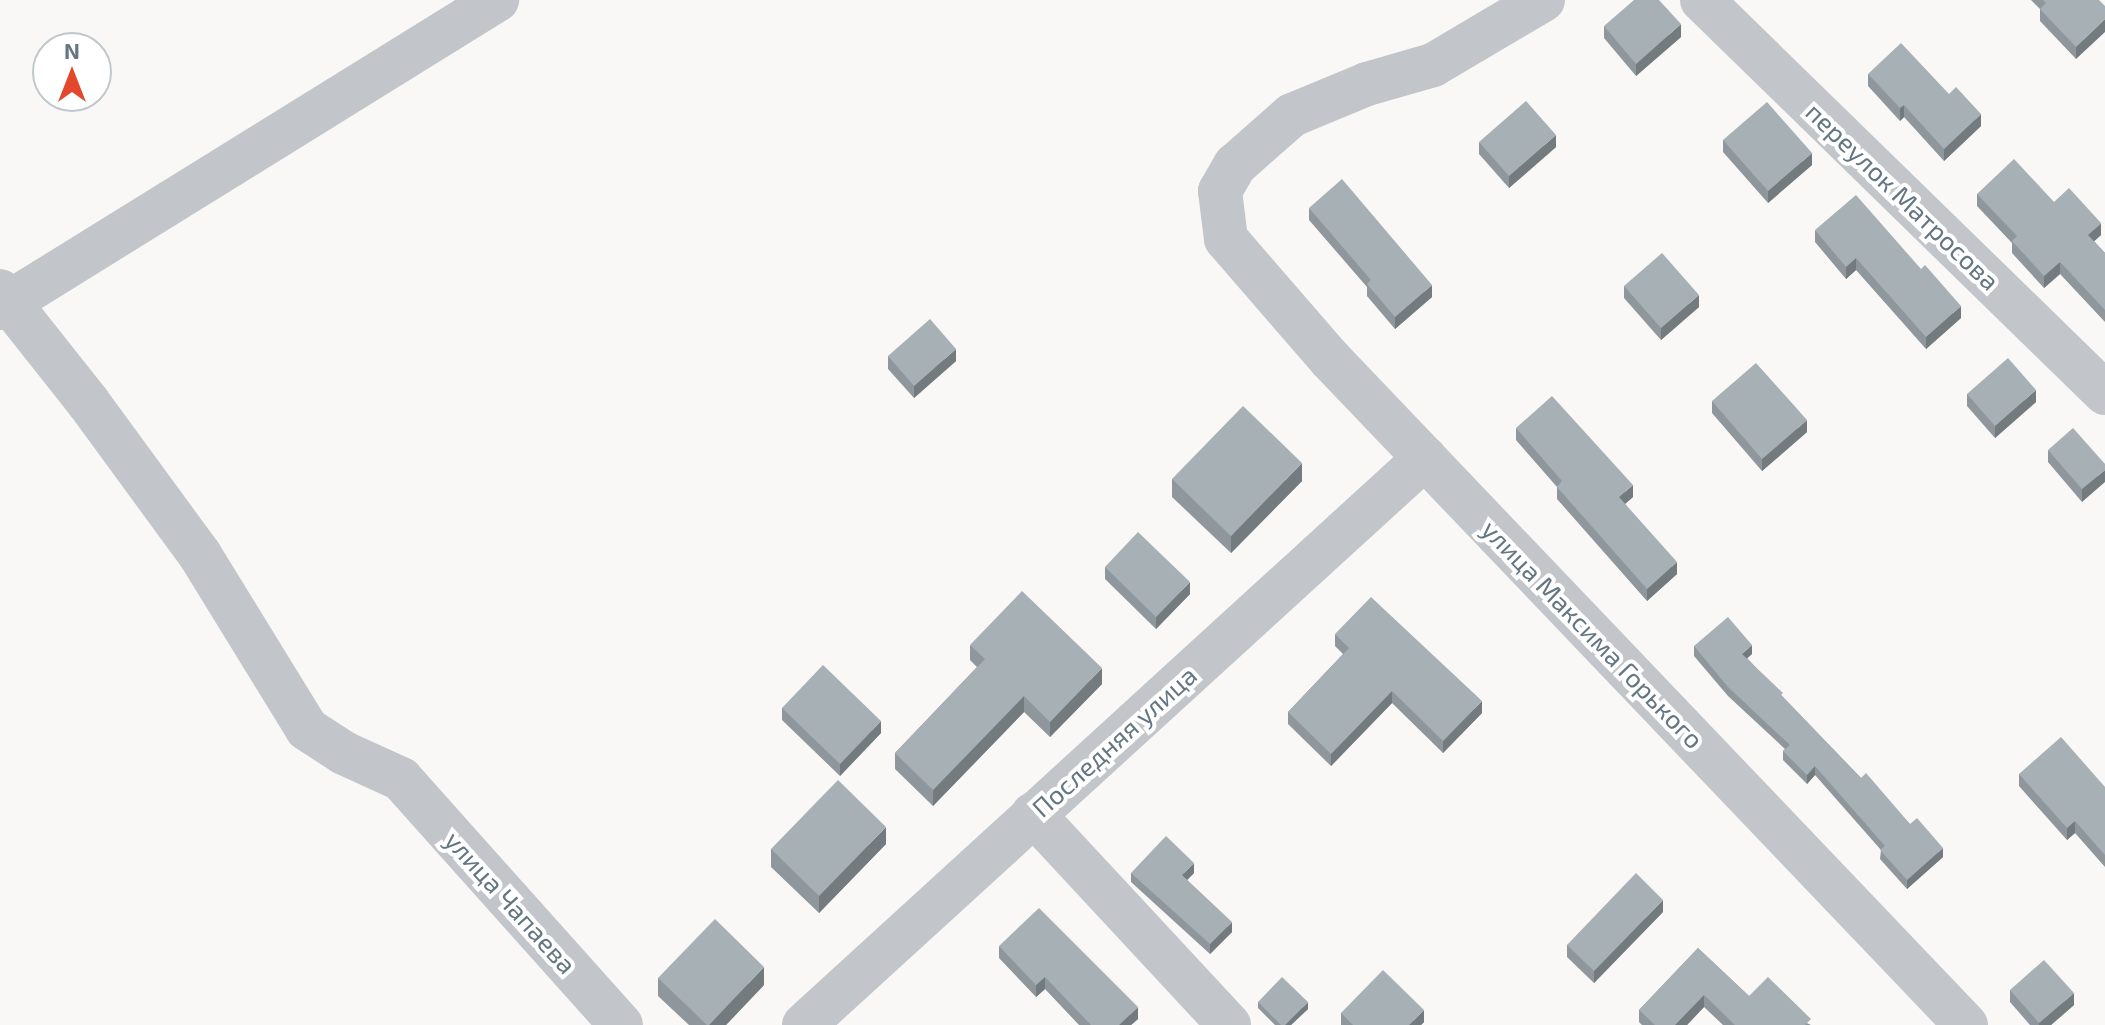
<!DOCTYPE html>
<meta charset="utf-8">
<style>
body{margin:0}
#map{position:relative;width:2105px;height:1025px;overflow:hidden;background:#f9f8f6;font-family:"Exo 2",sans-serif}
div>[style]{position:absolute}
.minor>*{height:44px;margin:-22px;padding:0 22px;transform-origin:22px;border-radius:22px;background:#c2c6ca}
.wall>*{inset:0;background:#8f979c}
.shaded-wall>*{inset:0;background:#747b7f}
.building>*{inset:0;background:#a6b0b5}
span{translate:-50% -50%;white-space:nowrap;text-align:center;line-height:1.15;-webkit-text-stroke:8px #fff;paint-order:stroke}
.street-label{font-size:26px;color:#647681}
.north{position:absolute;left:32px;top:32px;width:80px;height:80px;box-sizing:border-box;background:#fff;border:2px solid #c1c8cd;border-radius:50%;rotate:0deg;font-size:22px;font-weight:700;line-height:32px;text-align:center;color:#647681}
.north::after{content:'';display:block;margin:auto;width:28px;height:36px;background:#e3482c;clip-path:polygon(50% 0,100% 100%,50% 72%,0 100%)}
</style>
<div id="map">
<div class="minor">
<i style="left:1543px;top:0;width:128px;rotate:149.4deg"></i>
<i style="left:1433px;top:65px;width:69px;rotate:163.9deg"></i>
<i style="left:1367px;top:84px;width:81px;rotate:157.5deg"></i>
<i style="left:1292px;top:115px;width:76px;rotate:138.7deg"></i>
<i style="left:1235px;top:165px;width:30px;rotate:120deg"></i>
<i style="left:1220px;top:191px;width:48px;rotate:82.9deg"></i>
<i style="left:1226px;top:239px;width:159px;rotate:49.1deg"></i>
<i style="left:1330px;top:359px;width:921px;rotate:46.32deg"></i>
<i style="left:1702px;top:0;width:563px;rotate:44.28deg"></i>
<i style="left:0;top:291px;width:142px;rotate:51.6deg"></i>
<i style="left:88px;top:402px;width:190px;rotate:53.8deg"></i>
<i style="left:200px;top:555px;width:204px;rotate:58.4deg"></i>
<i style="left:307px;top:729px;width:44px;rotate:33deg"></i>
<i style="left:344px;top:753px;width:63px;rotate:24.5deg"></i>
<i style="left:401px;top:779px;width:330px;rotate:48.2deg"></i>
<i style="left:0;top:308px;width:585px;rotate:-31.79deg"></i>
<i style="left:1033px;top:814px;width:288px;rotate:47.1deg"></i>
<i style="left:804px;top:1025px;width:841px;rotate:-42.4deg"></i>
</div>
<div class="wall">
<i style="clip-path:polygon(2031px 0,2099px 0,2076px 59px,2040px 21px,2040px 9px)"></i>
<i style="clip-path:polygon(1604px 26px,1681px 37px,1636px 76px,1604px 38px)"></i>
<i style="clip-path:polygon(1868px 74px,1949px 94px,1981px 126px,1944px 161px,1904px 117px,1900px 121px,1868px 86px)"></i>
<i style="clip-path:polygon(1723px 140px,1812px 165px,1768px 203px,1723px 152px)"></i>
<i style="clip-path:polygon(1479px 142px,1556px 147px,1509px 188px,1479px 154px)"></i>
<i style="clip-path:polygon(1977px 194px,2054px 202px,2101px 235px,2094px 241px,2105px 253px,2105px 322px,2060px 274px,2044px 288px,2012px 253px,2012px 243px,1977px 206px)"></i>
<i style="clip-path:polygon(1309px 208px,1432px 297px,1395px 329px,1367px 296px,1367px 287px,1309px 220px)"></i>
<i style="clip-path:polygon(1815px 230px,1961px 318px,1926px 349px,1856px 270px,1846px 279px,1815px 242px)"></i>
<i style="clip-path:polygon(1624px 286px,1699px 307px,1661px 340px,1624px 298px)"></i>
<i style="clip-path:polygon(888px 356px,956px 361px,914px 398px,888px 369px)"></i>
<i style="clip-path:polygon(1967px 394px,2036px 402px,1995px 438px,1967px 406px)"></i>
<i style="clip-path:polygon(1712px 401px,1807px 432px,1762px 471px,1712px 413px)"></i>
<i style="clip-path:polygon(1516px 428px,1633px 497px,1625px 504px,1677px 574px,1647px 601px,1557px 499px,1557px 487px,1516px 440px)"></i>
<i style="clip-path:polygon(2048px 450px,2105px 464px,2082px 502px,2048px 462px)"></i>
<i style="clip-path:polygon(1172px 479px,1302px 481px,1231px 553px,1172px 497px)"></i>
<i style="clip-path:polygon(1105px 567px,1190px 594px,1156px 629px,1105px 579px)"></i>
<i style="clip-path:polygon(1335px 634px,1482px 713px,1443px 753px,1392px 703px,1331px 766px,1288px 724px,1288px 712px,1343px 654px,1335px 646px)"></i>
<i style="clip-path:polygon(970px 645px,1102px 684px,1050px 737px,1024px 712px,933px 806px,895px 769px,895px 753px,977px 667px,970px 660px)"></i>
<i style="clip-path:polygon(1694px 646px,1752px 654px,1747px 658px,1783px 697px,1861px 778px,1910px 824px,1943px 857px,1907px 889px,1880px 859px,1881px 850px,1815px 775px,1807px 784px,1783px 760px,1783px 751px,1785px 749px,1728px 696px,1694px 656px)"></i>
<i style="clip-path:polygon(782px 708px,881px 733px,840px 776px,782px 720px)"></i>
<i style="clip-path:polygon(2019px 774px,2105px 787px,2105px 867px,2075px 833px,2067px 840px,2019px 786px)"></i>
<i style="clip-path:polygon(886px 844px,819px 913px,771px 867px,771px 849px)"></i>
<i style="clip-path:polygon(1131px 873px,1194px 873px,1187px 880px,1232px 932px,1210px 954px,1131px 882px)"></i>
<i style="clip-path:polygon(1663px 912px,1594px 983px,1567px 957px,1567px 945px)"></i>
<i style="clip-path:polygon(999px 946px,1138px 1019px,1131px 1025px,1079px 1025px,1045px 989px,1036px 997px,999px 958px)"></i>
<i style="clip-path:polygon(1698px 948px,1749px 996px,1811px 1025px,1723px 1025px,1704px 1007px,1687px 1025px,1642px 1025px,1639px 1022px,1639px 1010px)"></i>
<i style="clip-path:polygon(658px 978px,764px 985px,726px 1025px,689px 1025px,658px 996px)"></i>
<i style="clip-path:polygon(2010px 990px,2074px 1005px,2051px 1025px,2030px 1025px,2010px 1002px)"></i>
<i style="clip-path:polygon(1258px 1002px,1308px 1009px,1291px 1025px,1275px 1025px,1258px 1008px)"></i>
<i style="clip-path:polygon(1341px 1013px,1424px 1022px,1421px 1025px,1341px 1025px)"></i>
</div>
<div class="shaded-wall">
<i style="clip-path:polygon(2105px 19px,2105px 32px,2076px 59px,2076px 47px)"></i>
<i style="clip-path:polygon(1681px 24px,1681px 37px,1636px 76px,1636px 64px)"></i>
<i style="clip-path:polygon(1904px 105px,1904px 117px,1900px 121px,1900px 108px)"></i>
<i style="clip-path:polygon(1981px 114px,1981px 126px,1944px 161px,1944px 149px)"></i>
<i style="clip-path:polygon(1556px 135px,1556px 147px,1509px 188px,1509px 176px)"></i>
<i style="clip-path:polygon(1812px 153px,1812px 165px,1768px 203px,1768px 191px)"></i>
<i style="clip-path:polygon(2101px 223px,2101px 235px,2088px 247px,2088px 235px)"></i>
<i style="clip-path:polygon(1856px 258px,1856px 270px,1846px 279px,1846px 267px)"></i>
<i style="clip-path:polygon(2060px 262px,2060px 274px,2044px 288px,2044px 276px)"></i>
<i style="clip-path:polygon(1432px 285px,1432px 297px,1395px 329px,1395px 317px)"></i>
<i style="clip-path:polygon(1699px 295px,1699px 307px,1661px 340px,1661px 328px)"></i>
<i style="clip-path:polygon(1961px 306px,1961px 318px,1926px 349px,1926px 337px)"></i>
<i style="clip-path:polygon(956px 349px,956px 361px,914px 398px,914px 386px)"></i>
<i style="clip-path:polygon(2036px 390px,2036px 402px,1995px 438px,1995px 426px)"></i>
<i style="clip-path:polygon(1807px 420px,1807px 432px,1762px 471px,1762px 459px)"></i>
<i style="clip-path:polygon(1302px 463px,1302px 481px,1231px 553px,1231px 536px)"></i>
<i style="clip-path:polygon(2105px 470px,2105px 482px,2082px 502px,2082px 489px)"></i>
<i style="clip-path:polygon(1633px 485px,1633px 497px,1619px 509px,1619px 497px)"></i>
<i style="clip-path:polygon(1677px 562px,1677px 574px,1647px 601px,1647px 589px)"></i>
<i style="clip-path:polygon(1190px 582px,1190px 594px,1156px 629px,1156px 617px)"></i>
<i style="clip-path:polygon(1752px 645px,1752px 654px,1742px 663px,1742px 654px)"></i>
<i style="clip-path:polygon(1102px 668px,1102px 684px,1050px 737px,1050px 722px)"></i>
<i style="clip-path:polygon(1392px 691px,1392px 703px,1331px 766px,1331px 754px)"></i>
<i style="clip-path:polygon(1024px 696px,1024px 712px,933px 806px,933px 790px)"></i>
<i style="clip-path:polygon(1482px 701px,1482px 713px,1443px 753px,1443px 741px)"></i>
<i style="clip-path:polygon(881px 721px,881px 733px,840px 776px,840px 764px)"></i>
<i style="clip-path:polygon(1815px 766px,1815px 775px,1807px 784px,1807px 775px)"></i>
<i style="clip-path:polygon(2075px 821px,2075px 833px,2067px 840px,2067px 828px)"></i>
<i style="clip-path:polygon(886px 827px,886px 844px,819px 913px,819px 896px)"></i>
<i style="clip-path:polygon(1943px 848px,1943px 857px,1907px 889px,1907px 880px)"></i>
<i style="clip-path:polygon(1194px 863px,1194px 873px,1182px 885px,1182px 875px)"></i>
<i style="clip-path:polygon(1663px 900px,1663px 912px,1594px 983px,1594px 971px)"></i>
<i style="clip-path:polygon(1232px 922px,1232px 932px,1210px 954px,1210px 944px)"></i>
<i style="clip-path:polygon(764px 967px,764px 985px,726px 1025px,709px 1025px)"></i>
<i style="clip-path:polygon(1045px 977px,1045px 989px,1036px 997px,1036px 985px)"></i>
<i style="clip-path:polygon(2074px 993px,2074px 1005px,2051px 1025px,2039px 1025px,2039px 1023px)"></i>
<i style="clip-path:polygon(1704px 995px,1704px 1007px,1687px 1025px,1675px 1025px)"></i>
<i style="clip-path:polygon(1308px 1002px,1308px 1009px,1291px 1025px,1285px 1025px)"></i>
<i style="clip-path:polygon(1138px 1007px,1138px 1019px,1131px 1025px,1119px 1025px)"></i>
<i style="clip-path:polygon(1424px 1010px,1424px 1022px,1421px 1025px,1409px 1025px)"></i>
</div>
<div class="building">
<i style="clip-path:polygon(1634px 0,1659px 0,1681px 24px,1636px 64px,1604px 26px)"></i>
<i style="clip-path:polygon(2043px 0,2099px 0,2105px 6px,2105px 19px,2076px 47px,2040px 9px,2046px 3px)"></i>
<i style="clip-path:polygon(1901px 43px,1949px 94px,1956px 87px,1981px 114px,1944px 149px,1904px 105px,1900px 108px,1868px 74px)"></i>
<i style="clip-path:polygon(1526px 101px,1556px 135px,1509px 176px,1479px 142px)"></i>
<i style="clip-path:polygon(1767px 102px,1812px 153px,1768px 191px,1723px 140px)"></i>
<i style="clip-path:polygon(2014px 159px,2054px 202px,2069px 188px,2101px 223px,2088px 235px,2105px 253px,2105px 310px,2060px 262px,2044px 276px,2012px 241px,2017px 236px,1977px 194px)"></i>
<i style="clip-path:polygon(1342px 179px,1432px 285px,1395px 317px,1367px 284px,1371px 280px,1309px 208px)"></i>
<i style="clip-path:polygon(1856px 195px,1921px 269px,1925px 265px,1961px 306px,1926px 337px,1856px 258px,1846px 267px,1815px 230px)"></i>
<i style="clip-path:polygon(1662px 253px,1699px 295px,1661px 328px,1624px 286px)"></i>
<i style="clip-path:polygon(930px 319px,956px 349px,914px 386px,888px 356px)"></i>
<i style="clip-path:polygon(2008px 358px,2036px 390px,1995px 426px,1967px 394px)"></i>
<i style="clip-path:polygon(1756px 363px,1807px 420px,1762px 459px,1712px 401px)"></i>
<i style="clip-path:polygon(1552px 396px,1633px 485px,1619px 497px,1677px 562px,1647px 589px,1557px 487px,1562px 481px,1516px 428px)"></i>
<i style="clip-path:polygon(1243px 406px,1302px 463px,1231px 536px,1172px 479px)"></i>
<i style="clip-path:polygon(2073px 428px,2105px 464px,2105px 470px,2082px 489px,2048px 450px)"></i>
<i style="clip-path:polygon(1138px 532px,1190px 582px,1156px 617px,1105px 567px)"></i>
<i style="clip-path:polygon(1022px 591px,1102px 668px,1050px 722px,1024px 696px,933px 790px,895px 753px,985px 659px,970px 645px)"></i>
<i style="clip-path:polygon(1371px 597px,1482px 701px,1443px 741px,1392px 691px,1331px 754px,1288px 712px,1349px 648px,1335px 634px)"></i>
<i style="clip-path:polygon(1728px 617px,1752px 645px,1742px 654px,1783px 693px,1781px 695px,1861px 778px,1866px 773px,1910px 824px,1917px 818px,1943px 848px,1907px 880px,1880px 850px,1885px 846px,1815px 766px,1807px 775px,1783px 751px,1790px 745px,1728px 687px,1694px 646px)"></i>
<i style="clip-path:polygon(823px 665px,881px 721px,840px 764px,782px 708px)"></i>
<i style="clip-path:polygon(2061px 737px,2105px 787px,2105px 855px,2075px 821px,2067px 828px,2019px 774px)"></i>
<i style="clip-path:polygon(838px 780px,886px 827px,819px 896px,771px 849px)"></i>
<i style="clip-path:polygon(1166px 836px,1194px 863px,1182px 875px,1232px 922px,1210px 944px,1131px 873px)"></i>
<i style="clip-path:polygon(1636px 873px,1663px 900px,1594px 971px,1567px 945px)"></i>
<i style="clip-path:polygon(1039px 908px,1138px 1007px,1119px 1025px,1091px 1025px,1045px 977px,1036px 985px,999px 946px)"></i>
<i style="clip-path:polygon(715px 919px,764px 967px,709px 1025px,707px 1025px,658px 978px)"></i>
<i style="clip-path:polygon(1698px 948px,1749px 996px,1768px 977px,1811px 1019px,1805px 1025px,1735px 1025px,1704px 995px,1675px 1025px,1655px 1025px,1639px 1010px)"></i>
<i style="clip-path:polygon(2044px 960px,2074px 993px,2039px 1023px,2010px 990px)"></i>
<i style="clip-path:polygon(1383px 970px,1424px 1010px,1409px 1025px,1353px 1025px,1341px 1013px)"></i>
<i style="clip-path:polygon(1282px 977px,1308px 1002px,1285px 1025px,1281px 1025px,1258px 1002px)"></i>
</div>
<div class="street-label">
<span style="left:1903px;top:196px;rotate:44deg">переулок Матросова</span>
<span style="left:1593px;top:634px;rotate:46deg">улица Максима Горького</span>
<span style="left:1114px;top:741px;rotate:-42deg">Последняя улица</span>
<span style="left:511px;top:902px;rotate:48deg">улица Чапаева</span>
</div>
<div class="north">N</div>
</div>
